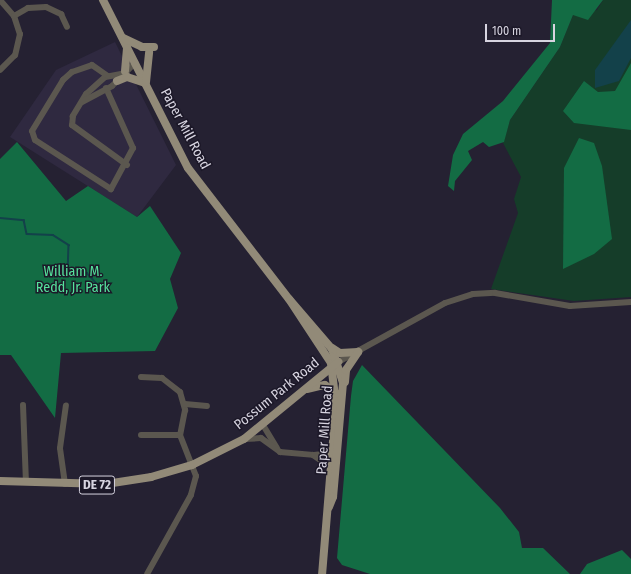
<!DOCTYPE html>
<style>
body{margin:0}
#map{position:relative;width:631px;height:574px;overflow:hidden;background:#252132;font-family:"Fira Sans Condensed",sans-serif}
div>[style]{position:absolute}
.built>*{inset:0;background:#2f2940}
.green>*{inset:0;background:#153d29}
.forest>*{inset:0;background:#136c44}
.water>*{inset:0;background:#13414a}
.stream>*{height:1.5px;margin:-0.75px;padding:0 0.75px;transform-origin:0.75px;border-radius:0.75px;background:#13414a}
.minor>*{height:6px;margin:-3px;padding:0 3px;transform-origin:3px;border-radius:3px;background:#5b574f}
.major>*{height:8px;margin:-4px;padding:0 4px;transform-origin:4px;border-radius:4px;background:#928a78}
span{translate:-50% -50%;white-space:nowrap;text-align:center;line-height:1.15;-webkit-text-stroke:3px #1c1828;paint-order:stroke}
.shield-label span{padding:1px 3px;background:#1c1828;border:1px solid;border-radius:3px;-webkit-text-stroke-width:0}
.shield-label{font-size:13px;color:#d7d4e0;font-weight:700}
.street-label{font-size:14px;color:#d7d4e0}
.park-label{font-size:14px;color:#56e39d}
.scale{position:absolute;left:485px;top:24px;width:70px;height:18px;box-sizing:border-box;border:2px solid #d7d4e0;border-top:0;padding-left:5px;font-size:12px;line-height:14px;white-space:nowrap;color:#d7d4e0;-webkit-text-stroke:3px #1c1828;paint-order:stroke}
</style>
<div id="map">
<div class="built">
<i style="clip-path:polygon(115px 42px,176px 165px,137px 217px,10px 137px,56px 70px)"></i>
</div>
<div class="green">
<i style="clip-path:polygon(603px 0,631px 0,631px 297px,574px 301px,491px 289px,518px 213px,514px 199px,521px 177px,503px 143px,510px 120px,560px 47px,573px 15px,597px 10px)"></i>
</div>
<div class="forest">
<i style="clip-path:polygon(552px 0,603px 0,588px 20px,573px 15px,560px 47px,510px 120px,504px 142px,489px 147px,483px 142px,468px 151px,472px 160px,455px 181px,454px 191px,448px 186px,453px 155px,463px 134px,503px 101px,550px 43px)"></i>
<i style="clip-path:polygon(631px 63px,631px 130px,574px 123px,563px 111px,584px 81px,598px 92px,615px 91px)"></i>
<i style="clip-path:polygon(579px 138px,594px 143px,602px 166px,612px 239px,594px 254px,563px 269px,564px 168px)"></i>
<i style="clip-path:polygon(17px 142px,66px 201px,88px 186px,137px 217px,150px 206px,181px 253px,170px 279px,178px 308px,155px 351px,61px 353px,55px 418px,11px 355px,0 355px,0 159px)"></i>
<i style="clip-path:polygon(362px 365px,500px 508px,519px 532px,522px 548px,543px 548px,570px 574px,370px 574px,342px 565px,337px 558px,351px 396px,353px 381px)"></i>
<i style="clip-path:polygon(622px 550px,631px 559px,631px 574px,580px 574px,587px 564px)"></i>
</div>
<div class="water">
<i style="clip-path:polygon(631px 20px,631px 58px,619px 81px,595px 88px,595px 70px)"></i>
</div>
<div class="stream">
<i style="left:0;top:218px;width:24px;rotate:5deg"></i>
<i style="left:24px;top:220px;width:14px;rotate:78deg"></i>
<i style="left:27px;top:234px;width:26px;rotate:2deg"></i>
<i style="left:53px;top:235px;width:19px;rotate:32deg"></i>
<i style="left:69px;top:245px;width:28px;rotate:92deg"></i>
<i style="left:68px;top:273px;width:19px"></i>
<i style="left:87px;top:273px;width:25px;rotate:47deg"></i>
</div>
<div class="minor">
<i style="left:0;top:0;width:21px;rotate:49deg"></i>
<i style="left:14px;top:16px;width:19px;rotate:72deg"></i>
<i style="left:20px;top:34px;width:22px;rotate:103deg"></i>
<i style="left:15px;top:55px;width:21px;rotate:135deg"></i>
<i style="left:14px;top:16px;width:16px;rotate:-30deg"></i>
<i style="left:28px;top:8px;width:18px;rotate:-3deg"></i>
<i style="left:46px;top:7px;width:17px;rotate:25deg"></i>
<i style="left:61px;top:14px;width:14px;rotate:65deg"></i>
<i style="left:121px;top:74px;width:16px;rotate:169deg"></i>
<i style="left:105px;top:77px;width:25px;rotate:138deg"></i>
<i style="left:86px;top:94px;width:26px;rotate:121deg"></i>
<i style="left:73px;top:116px;width:9px;rotate:96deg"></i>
<i style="left:72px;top:125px;width:68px;rotate:36deg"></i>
<i style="left:106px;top:88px;width:66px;rotate:65.8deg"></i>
<i style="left:133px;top:148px;width:47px;rotate:118.2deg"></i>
<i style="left:111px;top:189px;width:90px;rotate:-147.2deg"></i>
<i style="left:35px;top:140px;width:9px;rotate:-108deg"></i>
<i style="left:32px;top:131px;width:60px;rotate:-58.7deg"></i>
<i style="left:63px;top:80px;width:12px;rotate:-42deg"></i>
<i style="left:72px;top:72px;width:21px;rotate:-19deg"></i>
<i style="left:92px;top:65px;width:19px;rotate:35deg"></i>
<i style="left:82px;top:102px;width:34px;rotate:-28deg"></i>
<i style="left:112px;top:86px;width:33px;rotate:-45deg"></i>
<i style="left:338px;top:362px;width:122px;rotate:-28.9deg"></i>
<i style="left:445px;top:303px;width:29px;rotate:-18deg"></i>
<i style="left:473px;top:294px;width:22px;rotate:-3deg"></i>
<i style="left:495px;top:293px;width:76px;rotate:9.8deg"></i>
<i style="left:570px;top:306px;width:61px;rotate:-3.8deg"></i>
<i style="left:141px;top:377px;width:21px;rotate:3deg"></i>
<i style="left:162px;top:378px;width:23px;rotate:38deg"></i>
<i style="left:180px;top:392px;width:19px;rotate:74deg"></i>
<i style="left:185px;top:410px;width:25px;rotate:101deg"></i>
<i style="left:180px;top:435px;width:44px;rotate:68.7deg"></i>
<i style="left:196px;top:476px;width:20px;rotate:105deg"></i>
<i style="left:191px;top:495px;width:90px;rotate:119.1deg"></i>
<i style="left:185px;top:404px;width:22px;rotate:5deg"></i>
<i style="left:23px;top:405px;width:77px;rotate:87.8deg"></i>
<i style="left:263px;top:425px;width:27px;rotate:59deg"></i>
<i style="left:141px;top:435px;width:39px"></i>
<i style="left:244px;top:439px;width:17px;rotate:-3deg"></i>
<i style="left:261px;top:438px;width:24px;rotate:36deg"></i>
<i style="left:280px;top:452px;width:33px;rotate:5deg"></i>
<i style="left:313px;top:455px;width:19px;rotate:35deg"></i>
<i style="left:314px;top:455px;width:17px;rotate:-7deg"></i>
<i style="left:65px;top:484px;width:36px;rotate:-98deg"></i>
<i style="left:60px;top:448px;width:43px;rotate:-82.1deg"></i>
</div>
<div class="major">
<i style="left:103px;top:0;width:188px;rotate:63.2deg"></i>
<i style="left:188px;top:168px;width:165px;rotate:52.4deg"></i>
<i style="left:289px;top:299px;width:77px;rotate:56.7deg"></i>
<i style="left:331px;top:363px;width:42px;rotate:83.2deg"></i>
<i style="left:336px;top:405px;width:170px;rotate:94.7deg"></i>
<i style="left:123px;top:38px;width:21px;rotate:25deg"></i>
<i style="left:142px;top:47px;width:12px"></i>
<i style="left:125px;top:71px;width:23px;rotate:-85deg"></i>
<i style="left:117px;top:81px;width:11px;rotate:-22deg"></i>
<i style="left:127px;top:77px;width:19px;rotate:18deg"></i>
<i style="left:146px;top:82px;width:30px;rotate:-84deg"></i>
<i style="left:290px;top:300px;width:65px;rotate:49.4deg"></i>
<i style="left:332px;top:349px;width:36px;rotate:72deg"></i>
<i style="left:343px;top:383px;width:114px;rotate:95deg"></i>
<i style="left:333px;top:497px;width:11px;rotate:112deg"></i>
<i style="left:332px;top:348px;width:9px;rotate:32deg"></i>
<i style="left:340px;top:353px;width:18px;rotate:-3deg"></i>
<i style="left:345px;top:382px;width:12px;rotate:-85deg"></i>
<i style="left:346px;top:370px;width:22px;rotate:-56deg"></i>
<i style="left:307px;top:389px;width:18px;rotate:-13deg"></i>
<i style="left:325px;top:385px;width:14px;rotate:36deg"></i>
<i style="left:0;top:481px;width:106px;rotate:1.6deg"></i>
<i style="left:106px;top:484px;width:46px;rotate:-8.8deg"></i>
<i style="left:151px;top:477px;width:43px;rotate:-16.3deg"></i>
<i style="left:192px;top:465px;width:58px;rotate:-26.6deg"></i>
<i style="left:244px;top:439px;width:122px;rotate:-39.3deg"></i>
</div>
<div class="shield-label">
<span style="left:97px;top:485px">DE 72</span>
</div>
<div class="street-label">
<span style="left:185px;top:129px;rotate:62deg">Paper Mill Road</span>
<span style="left:277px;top:394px;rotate:-39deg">Possum Park Road</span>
<span style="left:325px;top:430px;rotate:-86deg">Paper Mill Road</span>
</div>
<div class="park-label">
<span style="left:73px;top:280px">William M.<br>Redd, Jr. Park</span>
</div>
<div class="scale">100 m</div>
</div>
